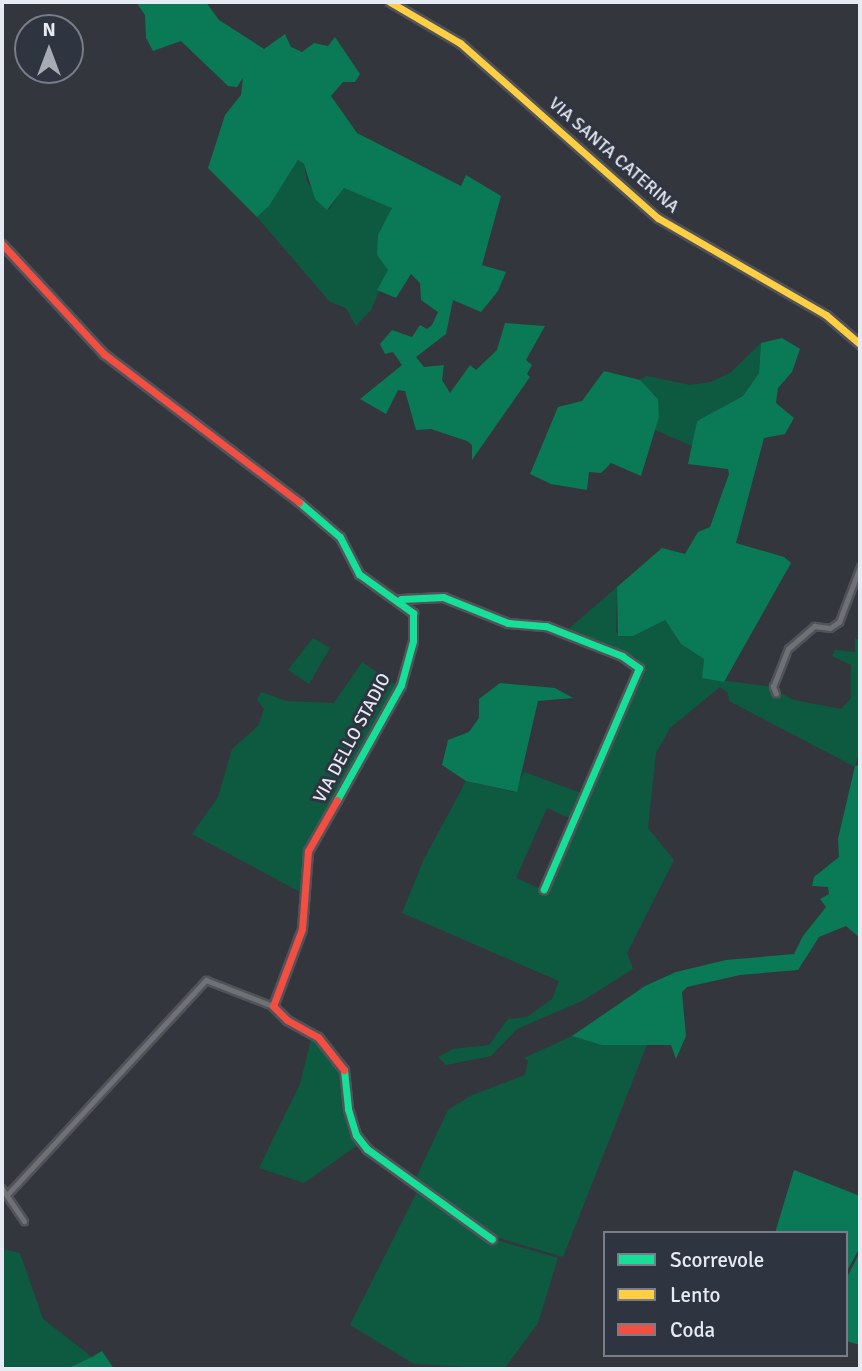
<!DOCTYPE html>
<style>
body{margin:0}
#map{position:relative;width:862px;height:1371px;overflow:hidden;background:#33363d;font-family:Signika,sans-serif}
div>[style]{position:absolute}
.green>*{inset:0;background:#0e5a40}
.forest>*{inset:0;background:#0a7956}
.roads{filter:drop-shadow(2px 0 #515359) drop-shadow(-2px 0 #515359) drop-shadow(0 2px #515359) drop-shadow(0 -2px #515359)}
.street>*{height:4.5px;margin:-2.25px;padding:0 2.25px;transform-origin:2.25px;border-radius:2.25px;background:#6e7277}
.fast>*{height:7px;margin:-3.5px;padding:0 3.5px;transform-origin:3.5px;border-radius:3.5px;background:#16e098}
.slow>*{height:7px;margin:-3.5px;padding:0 3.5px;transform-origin:3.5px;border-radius:3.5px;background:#ffcf43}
.jam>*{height:7px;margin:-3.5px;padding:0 3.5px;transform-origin:3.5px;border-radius:3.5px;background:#f24e42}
span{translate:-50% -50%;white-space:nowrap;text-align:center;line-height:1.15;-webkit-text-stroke:6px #2f3441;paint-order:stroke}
.street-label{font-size:18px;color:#e6eaf3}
.frame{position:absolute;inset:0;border:4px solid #e6eaf3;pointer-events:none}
.legend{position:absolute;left:603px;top:1231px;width:245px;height:126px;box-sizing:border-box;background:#2f3441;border:2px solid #787d88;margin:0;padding:9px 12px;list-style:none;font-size:21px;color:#e6eaf3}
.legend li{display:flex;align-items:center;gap:14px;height:35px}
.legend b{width:35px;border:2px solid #787d88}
.north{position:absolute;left:14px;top:14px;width:70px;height:70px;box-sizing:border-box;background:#2f3441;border:2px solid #787d88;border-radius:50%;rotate:0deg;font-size:19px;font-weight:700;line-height:28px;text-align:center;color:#e6eaf3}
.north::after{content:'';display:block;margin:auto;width:24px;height:32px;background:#a7abb3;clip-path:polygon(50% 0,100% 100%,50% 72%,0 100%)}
</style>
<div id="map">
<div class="green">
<i style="clip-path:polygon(298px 160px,304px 164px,307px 182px,329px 210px,344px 187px,385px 201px,393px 211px,377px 255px,388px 270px,371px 310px,356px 326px,346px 308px,330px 302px,257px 217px,269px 206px)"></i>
<i style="clip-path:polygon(761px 343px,759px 373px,743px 396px,697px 421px,692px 446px,655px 430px,656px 395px,642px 387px,640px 379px,647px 376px,690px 385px,711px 382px,730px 373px)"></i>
<i style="clip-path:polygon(evenodd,617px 587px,616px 632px,622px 637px,664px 619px,681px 644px,704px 659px,703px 678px,767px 686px,794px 700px,841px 709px,851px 698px,851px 665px,832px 656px,835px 650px,855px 652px,855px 638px,860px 640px,860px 748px,855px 767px,729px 701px,728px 693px,720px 687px,670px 728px,656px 753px,648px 828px,674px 860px,627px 953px,633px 969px,582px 1001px,517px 1029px,491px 1056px,446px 1065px,438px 1057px,453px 1049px,489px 1045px,508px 1019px,527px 1017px,552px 999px,559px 981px,402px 913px,424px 859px,466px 781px,514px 792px,524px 772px,584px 794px,636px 669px,643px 665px,637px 658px,565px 632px,617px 587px,547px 808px,573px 820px,541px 889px,516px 878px,547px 808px)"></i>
<i style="clip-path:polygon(313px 638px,330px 648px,309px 684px,288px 670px)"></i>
<i style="clip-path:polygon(362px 662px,395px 684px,384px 713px,302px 857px,300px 892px,192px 834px,218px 797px,232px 749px,258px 726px,264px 709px,257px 700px,261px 692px,286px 701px,334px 703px)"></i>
<i style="clip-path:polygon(312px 1035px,341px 1066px,349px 1127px,359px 1144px,304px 1183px,259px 1168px,300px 1084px)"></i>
<i style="clip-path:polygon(572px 1036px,648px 1042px,563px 1257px,499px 1238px,415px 1180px,448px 1110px,472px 1095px,525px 1075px,528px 1061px,524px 1058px)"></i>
<i style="clip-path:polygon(419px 1188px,493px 1239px,558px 1258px,538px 1323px,504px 1369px,414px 1364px,350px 1325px)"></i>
<i style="clip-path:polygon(2px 1249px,20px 1253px,43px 1319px,92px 1357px,66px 1369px,2px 1369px)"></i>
</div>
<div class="forest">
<i style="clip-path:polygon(136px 2px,206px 2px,219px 20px,264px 49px,285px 34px,291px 47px,302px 52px,314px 43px,328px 46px,335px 37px,360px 74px,355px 82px,343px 82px,331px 96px,357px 133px,461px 186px,466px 175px,501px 196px,482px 265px,506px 272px,498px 291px,481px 312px,453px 300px,446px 334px,416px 357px,424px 367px,444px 365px,442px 380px,450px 393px,470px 365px,476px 370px,497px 350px,505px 323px,545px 326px,526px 360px,532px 365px,527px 374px,530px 377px,472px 460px,472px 445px,467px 441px,431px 429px,416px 430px,405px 391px,398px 390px,386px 414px,360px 399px,402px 365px,393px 352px,385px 354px,380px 344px,392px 330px,412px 337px,420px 325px,427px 329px,432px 325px,438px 312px,421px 300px,420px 283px,411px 274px,396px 298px,377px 290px,388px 270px,377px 255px,378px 235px,392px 208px,344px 188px,327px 210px,315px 199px,304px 164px,298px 160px,269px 206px,257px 217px,208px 168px,225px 115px,241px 95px,243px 78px,237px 87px,228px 86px,181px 41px,153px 51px,146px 38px,145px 15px)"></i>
<i style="clip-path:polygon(782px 338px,800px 349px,792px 372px,778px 388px,776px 403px,794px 418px,785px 434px,764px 438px,736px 543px,784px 557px,791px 563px,724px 682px,702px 678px,704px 659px,681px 644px,665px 620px,633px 636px,618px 636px,617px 587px,662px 548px,685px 554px,698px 532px,710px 527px,729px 474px,728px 469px,688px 464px,697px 421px,743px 396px,759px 373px,761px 343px)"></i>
<i style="clip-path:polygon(604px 371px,640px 380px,658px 399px,659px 417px,641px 476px,611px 463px,601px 473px,589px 472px,587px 490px,551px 484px,530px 474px,558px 407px,582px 401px)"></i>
<i style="clip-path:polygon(500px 683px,555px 688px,573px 698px,538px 701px,517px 792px,466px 781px,442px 765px,448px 740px,469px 732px,479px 718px,479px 699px)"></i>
<i style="clip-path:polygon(860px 765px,860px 938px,846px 926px,819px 937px,798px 970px,740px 975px,687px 987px,682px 992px,686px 1036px,676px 1059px,671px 1045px,602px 1045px,572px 1036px,645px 986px,676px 972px,726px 960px,794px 954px,803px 936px,826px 907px,820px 899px,829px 894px,828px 887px,812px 886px,814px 877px,839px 857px,838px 839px,855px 766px)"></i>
<i style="clip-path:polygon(794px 1170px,860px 1196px,860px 1247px,846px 1273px,846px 1233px,775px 1233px)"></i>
<i style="clip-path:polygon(860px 1252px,860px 1345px,846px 1341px,846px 1279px)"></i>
<i style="clip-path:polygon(102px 1351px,114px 1369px,66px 1369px,92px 1357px)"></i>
</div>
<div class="roads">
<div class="street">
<i style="left:776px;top:694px;width:8px;rotate:-113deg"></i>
<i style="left:773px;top:687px;width:41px;rotate:-68.5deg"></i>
<i style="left:788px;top:649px;width:35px;rotate:-41deg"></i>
<i style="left:814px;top:626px;width:16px;rotate:7deg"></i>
<i style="left:830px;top:628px;width:11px;rotate:-34deg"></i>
<i style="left:839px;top:622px;width:59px;rotate:-69.1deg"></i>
<i style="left:2px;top:1188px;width:40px;rotate:56deg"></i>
<i style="left:7px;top:1195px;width:293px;rotate:-47.2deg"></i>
<i style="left:206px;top:980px;width:72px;rotate:21.2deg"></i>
</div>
<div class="fast">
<i style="left:299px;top:502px;width:54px;rotate:40.5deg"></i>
<i style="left:340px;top:537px;width:42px;rotate:62.8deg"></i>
<i style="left:359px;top:574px;width:67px;rotate:35.8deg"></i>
<i style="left:413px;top:613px;width:28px;rotate:90deg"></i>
<i style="left:413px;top:641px;width:46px;rotate:105.3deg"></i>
<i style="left:401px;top:685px;width:132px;rotate:119.1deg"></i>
<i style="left:401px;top:599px;width:42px;rotate:-2.7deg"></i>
<i style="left:443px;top:597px;width:70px;rotate:21.8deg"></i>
<i style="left:508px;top:623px;width:38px;rotate:5deg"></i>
<i style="left:546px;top:626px;width:82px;rotate:21.5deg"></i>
<i style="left:622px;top:656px;width:21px;rotate:35deg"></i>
<i style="left:639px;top:668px;width:241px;rotate:113.3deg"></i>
<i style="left:344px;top:1070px;width:39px;rotate:84deg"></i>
<i style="left:348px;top:1109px;width:27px;rotate:73deg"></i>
<i style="left:356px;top:1135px;width:18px;rotate:52deg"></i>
<i style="left:367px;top:1149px;width:154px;rotate:35.8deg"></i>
</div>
<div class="slow">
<i style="left:390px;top:2px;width:81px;rotate:30.4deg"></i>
<i style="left:460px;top:43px;width:264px;rotate:41.5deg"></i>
<i style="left:658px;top:218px;width:194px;rotate:30deg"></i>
<i style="left:826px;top:315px;width:45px;rotate:40.5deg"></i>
</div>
<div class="jam">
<i style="left:2px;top:244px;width:150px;rotate:47.2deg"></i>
<i style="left:104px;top:354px;width:245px;rotate:37.2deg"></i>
<i style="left:337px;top:800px;width:59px;rotate:119.6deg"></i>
<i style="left:308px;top:851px;width:78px;rotate:94.4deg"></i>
<i style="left:302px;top:929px;width:82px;rotate:110.6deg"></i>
<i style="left:273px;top:1006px;width:20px;rotate:45deg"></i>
<i style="left:287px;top:1020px;width:35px;rotate:29deg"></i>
<i style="left:318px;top:1037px;width:42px;rotate:51.8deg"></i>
</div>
</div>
<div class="street-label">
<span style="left:614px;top:155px;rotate:41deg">VIA SANTA CATERINA</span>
<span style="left:352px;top:738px;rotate:-62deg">VIA DELLO STADIO</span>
</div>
<div class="frame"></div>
<ul class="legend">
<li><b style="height:9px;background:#16e098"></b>Scorrevole</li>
<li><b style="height:9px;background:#ffcf43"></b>Lento</li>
<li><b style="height:9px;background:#f24e42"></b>Coda</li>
</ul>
<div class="north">N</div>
</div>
